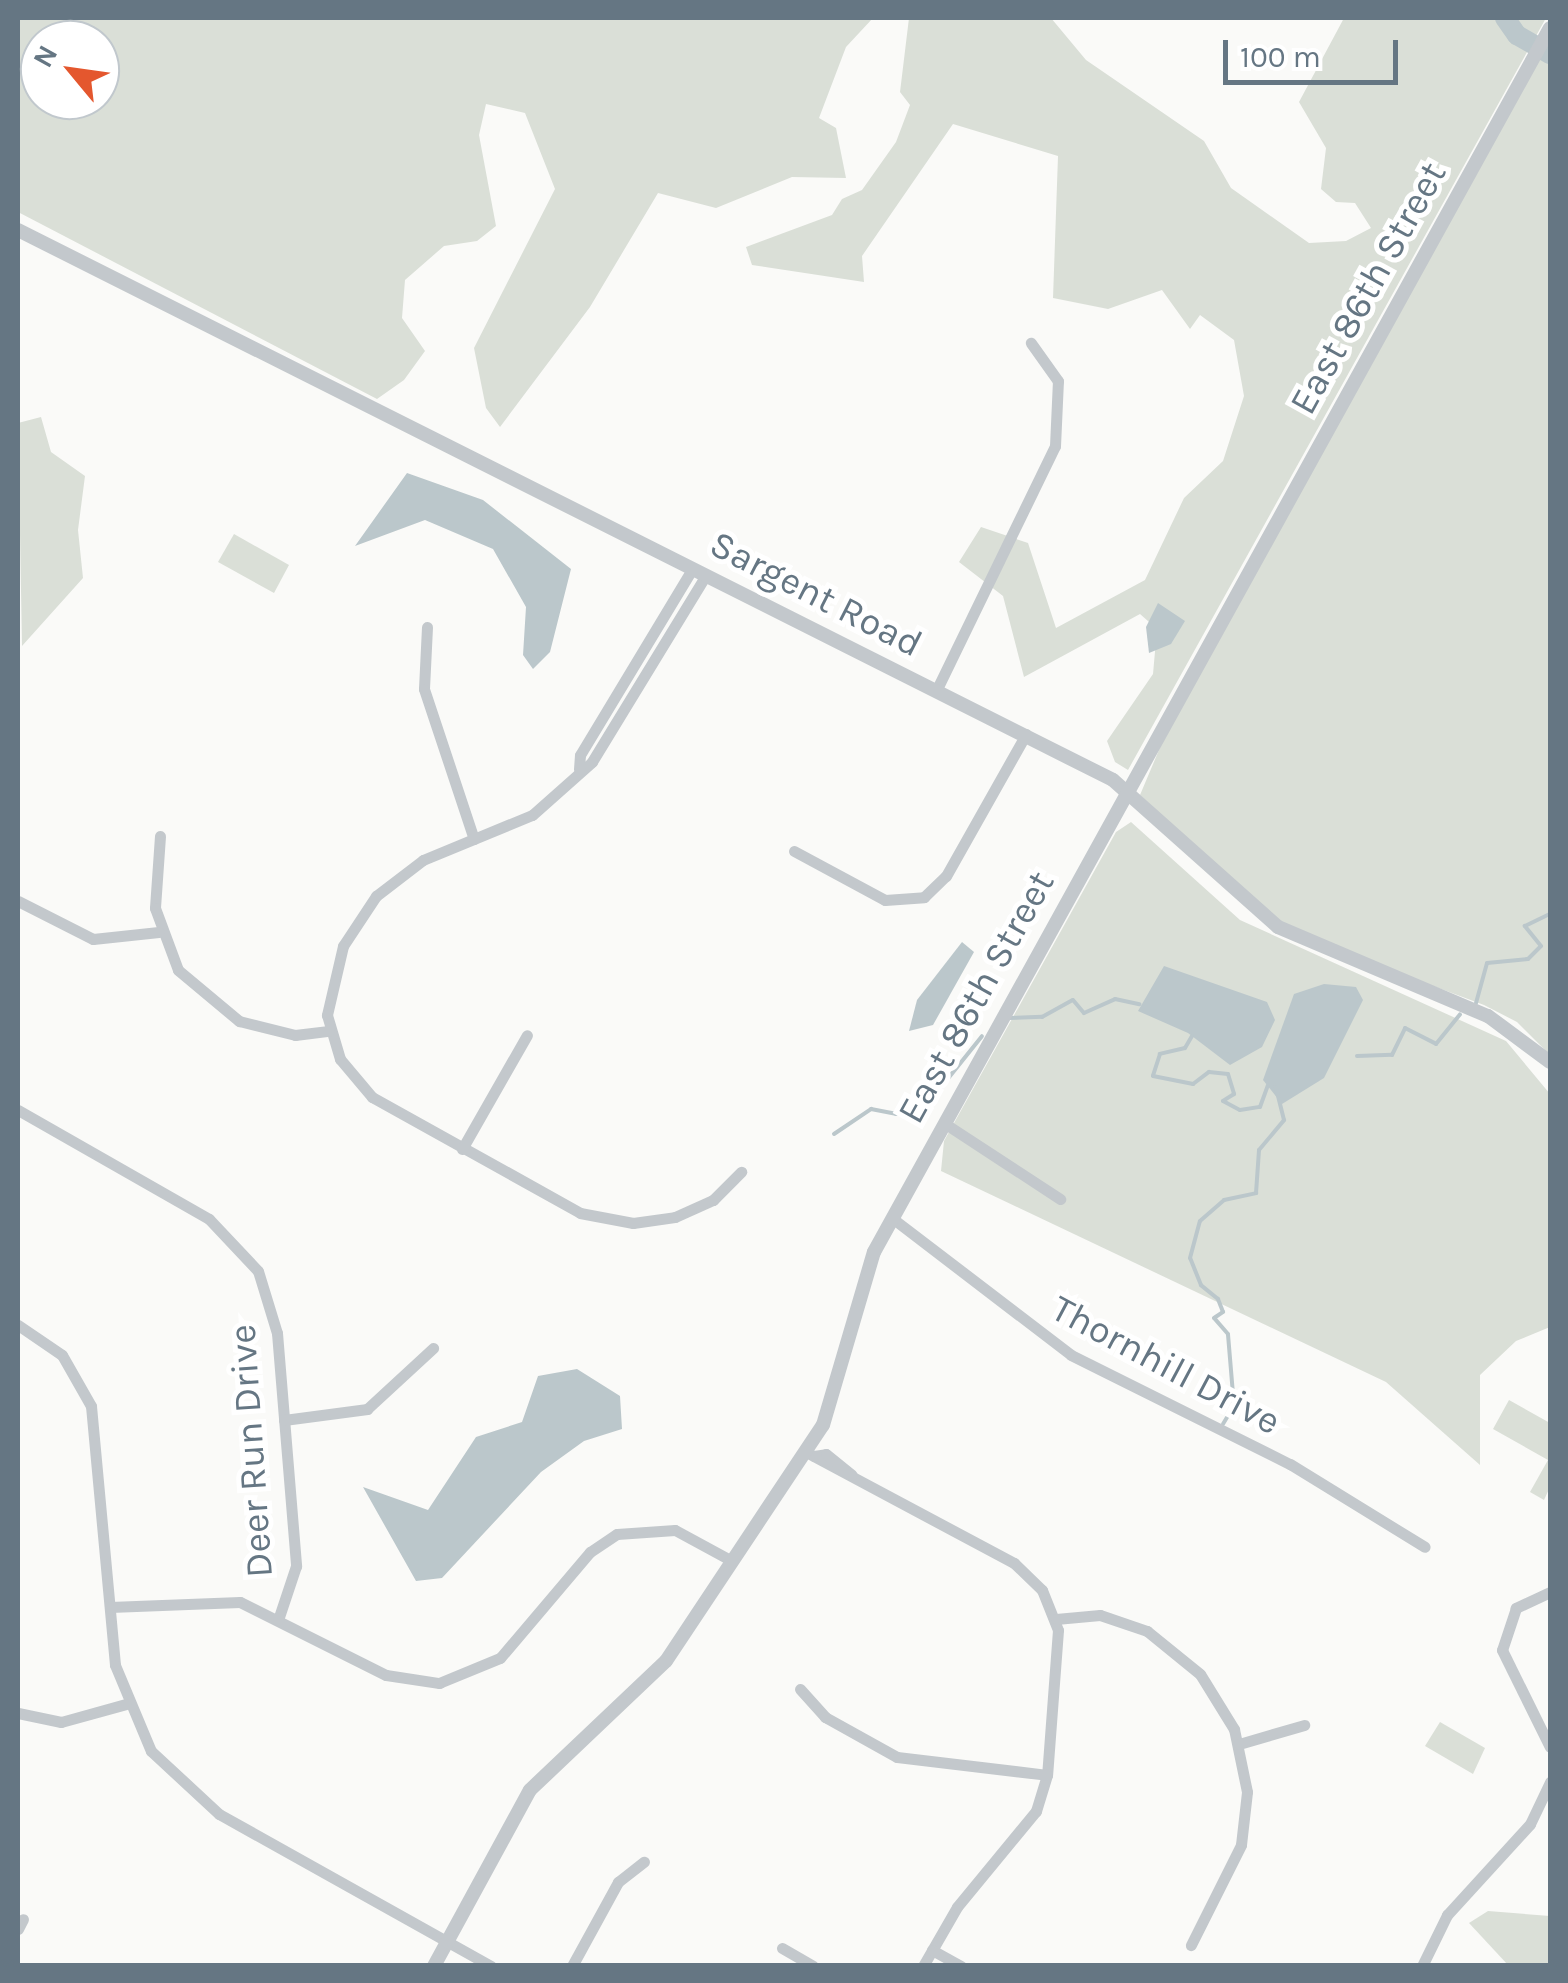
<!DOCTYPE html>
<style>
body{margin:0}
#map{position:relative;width:1568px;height:1983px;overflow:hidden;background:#fafaf8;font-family:Karla,sans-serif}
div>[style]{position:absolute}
.green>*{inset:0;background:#dadfd7}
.water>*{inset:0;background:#bbc7cb}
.stream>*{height:4px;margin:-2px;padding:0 2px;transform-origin:2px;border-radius:2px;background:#bbc7cb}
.river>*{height:20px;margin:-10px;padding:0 10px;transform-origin:10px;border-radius:10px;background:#bbc7cb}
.minor>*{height:11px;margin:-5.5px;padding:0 5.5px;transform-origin:5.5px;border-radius:5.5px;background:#c3c8cc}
.tertiary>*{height:14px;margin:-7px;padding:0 7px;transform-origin:7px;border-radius:7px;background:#c3c8cc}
span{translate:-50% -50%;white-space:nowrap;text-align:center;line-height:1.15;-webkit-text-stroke:10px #fff;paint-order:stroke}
.street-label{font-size:38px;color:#657683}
.frame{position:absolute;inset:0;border:20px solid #657683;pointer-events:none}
.north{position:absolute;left:20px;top:20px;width:100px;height:100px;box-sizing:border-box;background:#fff;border:2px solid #c1c8cd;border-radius:50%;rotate:299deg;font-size:28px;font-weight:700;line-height:40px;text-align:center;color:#657683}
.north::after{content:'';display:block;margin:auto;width:35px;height:45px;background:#e4572e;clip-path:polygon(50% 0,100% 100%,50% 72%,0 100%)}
.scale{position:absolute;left:1223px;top:40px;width:175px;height:45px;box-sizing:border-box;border:5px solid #657683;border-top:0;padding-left:12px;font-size:30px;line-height:35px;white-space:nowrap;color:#657683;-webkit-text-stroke:8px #fff;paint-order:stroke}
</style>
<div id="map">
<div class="green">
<i style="clip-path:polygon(evenodd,18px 18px,873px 18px,846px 47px,819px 118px,836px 128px,846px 178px,792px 177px,716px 208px,658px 193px,590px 307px,500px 427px,486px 408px,474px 348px,555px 189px,525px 113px,486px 104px,479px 135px,496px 226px,477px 241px,444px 246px,405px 280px,402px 318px,425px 351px,404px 380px,377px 399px,18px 212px,18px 18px,40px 40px,100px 40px,100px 100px,40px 100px,40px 40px)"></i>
<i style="clip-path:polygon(909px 18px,1051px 18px,1086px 60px,1204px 141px,1231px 188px,1309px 243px,1346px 241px,1371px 228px,1355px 203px,1336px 202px,1321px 189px,1326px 148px,1299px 102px,1344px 18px,1546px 18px,1128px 770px,1115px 762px,1107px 741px,1153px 674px,1157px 629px,1140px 614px,1024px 677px,1003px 596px,959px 562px,981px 527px,1028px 543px,1056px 628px,1145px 580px,1184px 498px,1223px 461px,1244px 396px,1234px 340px,1200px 315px,1190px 329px,1162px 290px,1108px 309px,1053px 298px,1058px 156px,953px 124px,862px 256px,864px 282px,752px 265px,746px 247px,832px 215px,842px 199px,862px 190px,896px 142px,910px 105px,900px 92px)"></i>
<i style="clip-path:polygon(1550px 39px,1550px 1055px,1517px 1022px,1484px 1005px,1337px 950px,1263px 912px,1140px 795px,1175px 712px)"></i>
<i style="clip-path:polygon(41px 417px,51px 452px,85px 476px,78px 530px,83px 578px,22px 646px,18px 423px)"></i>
<i style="clip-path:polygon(234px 534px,289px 565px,274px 593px,218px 562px)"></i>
<i style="clip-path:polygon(1131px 822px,1240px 920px,1506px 1041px,1550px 1094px,1550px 1327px,1516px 1341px,1480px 1375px,1480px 1465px,1386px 1382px,941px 1171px,944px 1141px,1116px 832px)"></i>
<i style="clip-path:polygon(1509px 1400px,1550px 1423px,1550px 1487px,1544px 1500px,1530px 1492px,1548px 1460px,1493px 1429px)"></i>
<i style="clip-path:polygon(1440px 1722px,1485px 1748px,1473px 1774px,1425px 1746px)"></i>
<i style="clip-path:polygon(1488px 1911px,1550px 1916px,1550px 1965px,1508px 1965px,1469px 1923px)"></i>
</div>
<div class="water">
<i style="clip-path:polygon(407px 473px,483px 500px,571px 569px,550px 652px,533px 669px,523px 655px,526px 607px,493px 549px,425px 520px,355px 546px)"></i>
<i style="clip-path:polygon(1158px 603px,1185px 621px,1171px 644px,1149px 653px,1146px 627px)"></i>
<i style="clip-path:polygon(962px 942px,974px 952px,933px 1025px,909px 1031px,917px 1000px)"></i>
<i style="clip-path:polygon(1164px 966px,1267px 1002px,1275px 1020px,1262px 1047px,1230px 1065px,1188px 1033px,1138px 1011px)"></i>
<i style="clip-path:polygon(1324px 984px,1356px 987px,1363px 1000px,1324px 1078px,1282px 1104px,1263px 1080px,1294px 994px)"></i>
<i style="clip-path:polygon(577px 1369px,620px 1396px,622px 1429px,584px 1441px,541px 1472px,442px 1578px,416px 1581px,363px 1487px,428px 1510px,476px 1437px,522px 1422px,538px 1376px)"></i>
</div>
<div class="stream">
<i style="left:1476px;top:1003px;width:41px;rotate:-74.6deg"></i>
<i style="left:1487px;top:963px;width:41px;rotate:-5.6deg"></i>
<i style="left:1528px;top:959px;width:18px;rotate:-45deg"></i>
<i style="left:1541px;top:946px;width:26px;rotate:-129deg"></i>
<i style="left:1525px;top:926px;width:28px;rotate:-26deg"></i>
<i style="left:1009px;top:1018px;width:33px;rotate:-2deg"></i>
<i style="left:1042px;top:1017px;width:35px;rotate:-29deg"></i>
<i style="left:1073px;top:1000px;width:17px;rotate:50deg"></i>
<i style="left:1084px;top:1013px;width:34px;rotate:-24deg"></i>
<i style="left:1115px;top:999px;width:25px;rotate:12deg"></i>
<i style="left:1192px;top:1036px;width:14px;rotate:120deg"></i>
<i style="left:1185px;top:1048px;width:26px;rotate:167deg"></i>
<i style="left:1160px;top:1054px;width:23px;rotate:108deg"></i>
<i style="left:1153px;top:1076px;width:41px;rotate:11.3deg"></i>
<i style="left:1193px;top:1084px;width:20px;rotate:-37deg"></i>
<i style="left:1209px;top:1072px;width:19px;rotate:6deg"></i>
<i style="left:1228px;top:1074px;width:21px;rotate:73deg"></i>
<i style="left:1234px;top:1094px;width:13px;rotate:148deg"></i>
<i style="left:1223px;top:1101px;width:19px;rotate:28deg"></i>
<i style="left:1240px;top:1110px;width:20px;rotate:-9deg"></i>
<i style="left:1260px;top:1107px;width:23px;rotate:-70deg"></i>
<i style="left:1357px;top:1056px;width:35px;rotate:-2deg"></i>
<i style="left:1392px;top:1055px;width:30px;rotate:-64deg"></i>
<i style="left:1405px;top:1028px;width:35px;rotate:27deg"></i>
<i style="left:1436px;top:1044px;width:38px;rotate:-51deg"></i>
<i style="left:834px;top:1134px;width:45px;rotate:-34deg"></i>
<i style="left:871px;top:1109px;width:25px;rotate:11deg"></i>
<i style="left:896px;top:1114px;width:36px;rotate:-21deg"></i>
<i style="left:930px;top:1101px;width:83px;rotate:-51.3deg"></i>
<i style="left:1223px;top:1424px;width:21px;rotate:-59deg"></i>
<i style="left:1234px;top:1406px;width:72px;rotate:-94.8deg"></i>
<i style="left:1228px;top:1334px;width:21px;rotate:-131deg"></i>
<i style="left:1214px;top:1318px;width:11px;rotate:-34deg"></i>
<i style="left:1223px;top:1312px;width:14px;rotate:-111deg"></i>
<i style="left:1218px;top:1299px;width:22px;rotate:-141deg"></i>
<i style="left:1201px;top:1285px;width:29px;rotate:-112deg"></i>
<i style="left:1190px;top:1258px;width:38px;rotate:-75deg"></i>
<i style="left:1200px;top:1221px;width:32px;rotate:-41deg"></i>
<i style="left:1224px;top:1200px;width:33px;rotate:-12deg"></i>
<i style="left:1256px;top:1193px;width:43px;rotate:-86deg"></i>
<i style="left:1259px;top:1150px;width:39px;rotate:-50deg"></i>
<i style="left:1284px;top:1120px;width:34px;rotate:-104deg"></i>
</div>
<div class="river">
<i style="left:1505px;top:18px;width:21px;rotate:55deg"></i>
<i style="left:1517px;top:35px;width:38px;rotate:30deg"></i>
</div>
<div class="minor">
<i style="left:706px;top:575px;width:219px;rotate:121.4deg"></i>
<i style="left:592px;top:762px;width:80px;rotate:138.5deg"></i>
<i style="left:532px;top:815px;width:118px;rotate:157.6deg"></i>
<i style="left:423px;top:860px;width:59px;rotate:142.5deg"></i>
<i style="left:376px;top:896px;width:60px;rotate:123.4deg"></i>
<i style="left:343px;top:946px;width:71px;rotate:103.1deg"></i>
<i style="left:327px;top:1015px;width:46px;rotate:73.5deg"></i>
<i style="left:340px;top:1059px;width:50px;rotate:49.9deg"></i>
<i style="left:372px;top:1097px;width:238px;rotate:29.1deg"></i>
<i style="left:580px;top:1213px;width:54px;rotate:10.7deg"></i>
<i style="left:633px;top:1223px;width:42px;rotate:-8.1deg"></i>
<i style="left:675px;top:1217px;width:42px;rotate:-24.1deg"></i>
<i style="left:713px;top:1200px;width:40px;rotate:-45deg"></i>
<i style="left:427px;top:627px;width:62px;rotate:92.8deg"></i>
<i style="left:424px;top:689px;width:158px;rotate:71.6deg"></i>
<i style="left:936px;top:691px;width:272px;rotate:-64.1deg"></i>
<i style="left:1055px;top:446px;width:65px;rotate:-87.4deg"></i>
<i style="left:1058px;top:381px;width:47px;rotate:-125.4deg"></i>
<i style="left:579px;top:769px;width:14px;rotate:-86deg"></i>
<i style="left:580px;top:755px;width:218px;rotate:-58.9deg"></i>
<i style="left:160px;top:836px;width:72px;rotate:94deg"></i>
<i style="left:155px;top:908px;width:66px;rotate:69.6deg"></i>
<i style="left:178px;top:970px;width:80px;rotate:39.9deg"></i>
<i style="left:239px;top:1021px;width:58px;rotate:14deg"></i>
<i style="left:295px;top:1035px;width:34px;rotate:-7deg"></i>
<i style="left:794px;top:851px;width:103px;rotate:28.3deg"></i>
<i style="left:885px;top:900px;width:39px;rotate:-4deg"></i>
<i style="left:924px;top:897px;width:30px;rotate:-44deg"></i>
<i style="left:946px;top:876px;width:163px;rotate:-60.6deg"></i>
<i style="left:18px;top:901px;width:84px;rotate:26.9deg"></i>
<i style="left:93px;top:939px;width:66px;rotate:-6.1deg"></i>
<i style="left:18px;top:1110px;width:220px;rotate:29.7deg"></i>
<i style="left:209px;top:1219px;width:71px;rotate:46.7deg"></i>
<i style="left:258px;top:1271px;width:65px;rotate:73deg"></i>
<i style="left:277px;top:1333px;width:234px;rotate:85.3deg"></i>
<i style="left:296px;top:1566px;width:57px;rotate:108.4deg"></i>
<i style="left:944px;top:1123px;width:139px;rotate:33.2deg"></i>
<i style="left:462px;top:1149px;width:131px;rotate:-60.3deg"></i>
<i style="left:892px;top:1218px;width:225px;rotate:37.4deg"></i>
<i style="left:1071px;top:1355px;width:245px;rotate:26.5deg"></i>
<i style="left:1290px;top:1464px;width:158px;rotate:31.6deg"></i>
<i style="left:18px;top:1325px;width:53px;rotate:34.3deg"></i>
<i style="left:62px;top:1355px;width:59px;rotate:60.4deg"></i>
<i style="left:91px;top:1406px;width:260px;rotate:84.7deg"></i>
<i style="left:115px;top:1665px;width:93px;rotate:67.3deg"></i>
<i style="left:151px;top:1751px;width:93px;rotate:42.8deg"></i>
<i style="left:219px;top:1814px;width:312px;rotate:29.2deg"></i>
<i style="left:284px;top:1420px;width:84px;rotate:-7.5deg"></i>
<i style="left:367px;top:1409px;width:90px;rotate:-42.7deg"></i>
<i style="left:806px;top:1452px;width:236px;rotate:28.1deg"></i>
<i style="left:1014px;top:1563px;width:39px;rotate:44deg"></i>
<i style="left:1042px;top:1590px;width:43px;rotate:68.2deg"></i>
<i style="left:1058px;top:1630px;width:145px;rotate:94.3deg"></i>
<i style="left:1047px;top:1775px;width:38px;rotate:107deg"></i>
<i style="left:1036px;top:1811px;width:124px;rotate:129.5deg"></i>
<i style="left:957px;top:1907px;width:68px;rotate:120deg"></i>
<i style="left:814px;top:1456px;width:12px;rotate:-9deg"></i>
<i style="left:826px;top:1454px;width:33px;rotate:39deg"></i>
<i style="left:1550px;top:1592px;width:38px;rotate:155deg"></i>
<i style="left:1516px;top:1608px;width:44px;rotate:108.4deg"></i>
<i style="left:1502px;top:1650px;width:108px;rotate:63.7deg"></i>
<i style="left:110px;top:1607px;width:130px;rotate:-2.2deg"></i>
<i style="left:240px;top:1602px;width:163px;rotate:26.6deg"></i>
<i style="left:386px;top:1675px;width:54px;rotate:8.6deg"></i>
<i style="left:439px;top:1683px;width:66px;rotate:-22.3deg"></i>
<i style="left:500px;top:1658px;width:139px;rotate:-49.7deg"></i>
<i style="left:590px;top:1552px;width:32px;rotate:-34deg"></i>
<i style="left:617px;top:1534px;width:58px;rotate:-3.9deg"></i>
<i style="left:675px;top:1530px;width:65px;rotate:28.5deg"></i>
<i style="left:1056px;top:1619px;width:44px;rotate:-5.2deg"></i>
<i style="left:1100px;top:1615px;width:50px;rotate:18.8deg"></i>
<i style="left:1147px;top:1631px;width:68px;rotate:39.1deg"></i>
<i style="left:1200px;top:1674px;width:65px;rotate:58.3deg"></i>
<i style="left:1234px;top:1729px;width:64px;rotate:78.3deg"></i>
<i style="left:1247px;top:1792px;width:53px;rotate:96.5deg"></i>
<i style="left:1241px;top:1845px;width:112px;rotate:116.6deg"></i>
<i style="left:800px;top:1689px;width:38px;rotate:48deg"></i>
<i style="left:825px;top:1717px;width:82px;rotate:29.1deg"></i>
<i style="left:897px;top:1757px;width:151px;rotate:6.8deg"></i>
<i style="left:18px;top:1713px;width:44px;rotate:11.8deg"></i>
<i style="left:61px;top:1722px;width:67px;rotate:-15.5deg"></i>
<i style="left:1239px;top:1744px;width:68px;rotate:-16.3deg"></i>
<i style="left:18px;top:1929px;width:11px;rotate:-63deg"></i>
<i style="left:782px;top:1948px;width:36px;rotate:30deg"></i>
<i style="left:932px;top:1950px;width:33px;rotate:29deg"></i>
<i style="left:572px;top:1966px;width:96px;rotate:-61.3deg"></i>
<i style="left:618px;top:1882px;width:33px;rotate:-38deg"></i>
<i style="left:1422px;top:1966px;width:57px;rotate:-63.9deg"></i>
<i style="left:1447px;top:1915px;width:123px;rotate:-47.6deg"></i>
<i style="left:1530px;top:1824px;width:47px;rotate:-64.5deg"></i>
</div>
<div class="tertiary">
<i style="left:18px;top:230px;width:1225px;rotate:26.67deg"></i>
<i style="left:1113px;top:780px;width:221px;rotate:41.7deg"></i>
<i style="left:1278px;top:927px;width:228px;rotate:23deg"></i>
<i style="left:1488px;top:1016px;width:77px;rotate:36.6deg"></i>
<i style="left:434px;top:1966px;width:200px;rotate:-61.4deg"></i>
<i style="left:530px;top:1790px;width:187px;rotate:-43.5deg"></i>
<i style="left:666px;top:1661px;width:283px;rotate:-56.4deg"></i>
<i style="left:823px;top:1425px;width:180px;rotate:-73.6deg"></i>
<i style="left:874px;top:1252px;width:1398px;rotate:-61.09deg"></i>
</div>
<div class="street-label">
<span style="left:1368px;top:288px;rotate:-61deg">East 86th Street</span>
<span style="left:816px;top:594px;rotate:27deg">Sargent Road</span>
<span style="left:976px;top:997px;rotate:-61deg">East 86th Street</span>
<span style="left:1166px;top:1365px;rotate:28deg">Thornhill Drive</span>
<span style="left:251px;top:1451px;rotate:-94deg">Deer Run Drive</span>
</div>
<div class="frame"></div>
<div class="north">N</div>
<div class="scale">100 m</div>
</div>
